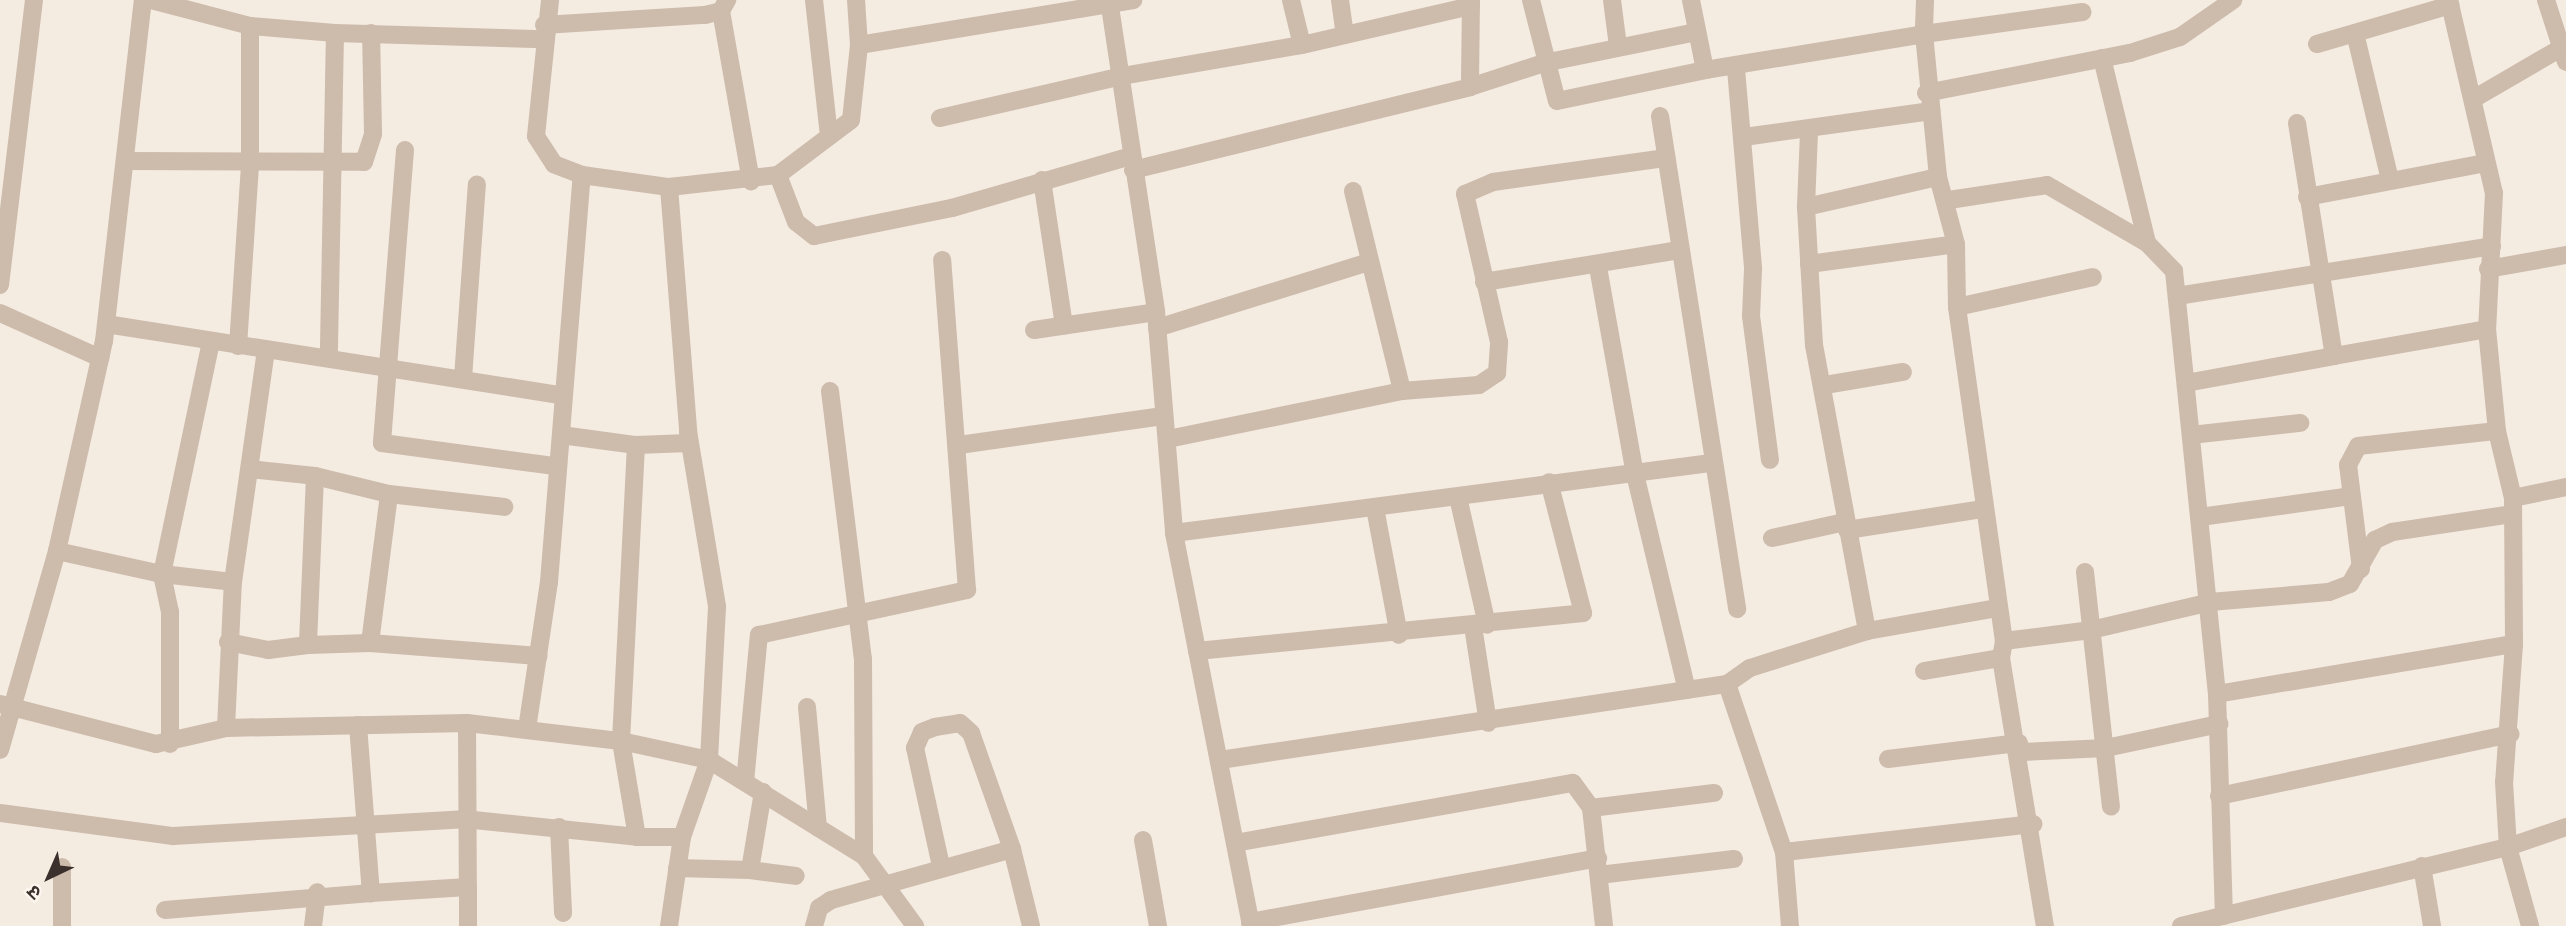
<!DOCTYPE html>
<meta charset="utf-8">
<style>
body{margin:0}
#map{position:relative;width:2566px;height:926px;overflow:hidden;background:#f4ebe1;font-family:Roboto,"Noto Sans Devanagari",sans-serif}
div>[style]{position:absolute}
.minor>*{height:18px;margin:-9px;padding:0 9px;transform-origin:9px;border-radius:9px;background:#cdbbac}
span{translate:-50% -50%;white-space:nowrap;text-align:center;line-height:1.15;-webkit-text-stroke:5px #fbf5ee;paint-order:stroke}
.north{position:absolute;left:14px;top:842px;width:70px;height:70px;-webkit-text-stroke:5px #fbf5ee;paint-order:stroke;rotate:224deg;font-size:19px;font-weight:700;line-height:28px;text-align:center;color:#3b302b}
.north::after{content:'';display:block;margin:auto;width:24px;height:32px;background:#3b302b;clip-path:polygon(50% 0,100% 100%,50% 72%,0 100%)}
</style>
<div id="map">
<div class="minor">
<i style="left:151px;top:0;width:102px;rotate:14.7deg"></i>
<i style="left:814px;top:0;width:137px;rotate:83.7deg"></i>
<i style="left:1109px;top:0;width:316px;rotate:81.4deg"></i>
<i style="left:1156px;top:312px;width:222px;rotate:85.3deg"></i>
<i style="left:1174px;top:533px;width:400px;rotate:78.9deg"></i>
<i style="left:1291px;top:0;width:46px;rotate:76.3deg"></i>
<i style="left:1302px;top:45px;width:173px;rotate:-13deg"></i>
<i style="left:1340px;top:0;width:35px;rotate:82deg"></i>
<i style="left:1471px;top:0;width:87px;rotate:90.7deg"></i>
<i style="left:1470px;top:87px;width:78px;rotate:-18deg"></i>
<i style="left:1544px;top:63px;width:156px;rotate:-11.5deg"></i>
<i style="left:1531px;top:0;width:104px;rotate:75.6deg"></i>
<i style="left:1557px;top:101px;width:151px;rotate:-11.8deg"></i>
<i style="left:1612px;top:0;width:46px;rotate:82.6deg"></i>
<i style="left:1691px;top:0;width:71px;rotate:78.7deg"></i>
<i style="left:1705px;top:70px;width:222px;rotate:-9.3deg"></i>
<i style="left:1924px;top:34px;width:144px;rotate:84.4deg"></i>
<i style="left:1938px;top:177px;width:69px;rotate:75deg"></i>
<i style="left:1956px;top:244px;width:63px;rotate:89.1deg"></i>
<i style="left:1957px;top:307px;width:337px;rotate:82deg"></i>
<i style="left:2004px;top:641px;width:17px;rotate:100deg"></i>
<i style="left:2001px;top:658px;width:272px;rotate:80.7deg"></i>
<i style="left:1925px;top:0;width:34px;rotate:92deg"></i>
<i style="left:1924px;top:34px;width:160px;rotate:-7.9deg"></i>
<i style="left:2449px;top:0;width:198px;rotate:76.9deg"></i>
<i style="left:2494px;top:193px;width:136px;rotate:92.9deg"></i>
<i style="left:2487px;top:329px;width:102px;rotate:84.4deg"></i>
<i style="left:2497px;top:431px;width:69px;rotate:76.6deg"></i>
<i style="left:2513px;top:498px;width:146px;rotate:89.6deg"></i>
<i style="left:2514px;top:644px;width:138px;rotate:94.1deg"></i>
<i style="left:2504px;top:782px;width:65px;rotate:86.5deg"></i>
<i style="left:2508px;top:847px;width:82px;rotate:74.4deg"></i>
<i style="left:2546px;top:0;width:65px;rotate:72.1deg"></i>
<i style="left:721px;top:11px;width:173px;rotate:80deg"></i>
<i style="left:544px;top:25px;width:161px;rotate:-3.6deg"></i>
<i style="left:705px;top:15px;width:16px;rotate:-14deg"></i>
<i style="left:721px;top:11px;width:13px;rotate:-61deg"></i>
<i style="left:335px;top:33px;width:208px;rotate:1.7deg"></i>
<i style="left:2355px;top:33px;width:151px;rotate:76.6deg"></i>
<i style="left:2317px;top:44px;width:139px;rotate:-16.3deg"></i>
<i style="left:859px;top:45px;width:278px;rotate:-9.3deg"></i>
<i style="left:2102px;top:58px;width:190px;rotate:76.3deg"></i>
<i style="left:1736px;top:69px;width:201px;rotate:85.1deg"></i>
<i style="left:1753px;top:269px;width:47px;rotate:92.4deg"></i>
<i style="left:1751px;top:316px;width:145px;rotate:82.5deg"></i>
<i style="left:1926px;top:93px;width:208px;rotate:-11.1deg"></i>
<i style="left:2130px;top:53px;width:52px;rotate:-17.7deg"></i>
<i style="left:2180px;top:37px;width:65px;rotate:-34.9deg"></i>
<i style="left:2475px;top:98px;width:105px;rotate:-30.2deg"></i>
<i style="left:1660px;top:116px;width:499px;rotate:81.1deg"></i>
<i style="left:940px;top:118px;width:187px;rotate:-13deg"></i>
<i style="left:1122px;top:76px;width:183px;rotate:-9.8deg"></i>
<i style="left:2297px;top:123px;width:236px;rotate:81deg"></i>
<i style="left:2334px;top:356px;width:155px;rotate:-10deg"></i>
<i style="left:1809px;top:132px;width:75px;rotate:92.3deg"></i>
<i style="left:1806px;top:207px;width:138px;rotate:86.7deg"></i>
<i style="left:1814px;top:345px;width:291px;rotate:79.5deg"></i>
<i style="left:1867px;top:631px;width:133px;rotate:-10deg"></i>
<i style="left:1744px;top:137px;width:189px;rotate:-7.9deg"></i>
<i style="left:405px;top:150px;width:294px;rotate:94.5deg"></i>
<i style="left:382px;top:443px;width:175px;rotate:7.6deg"></i>
<i style="left:125px;top:161px;width:239px;rotate:0.2deg"></i>
<i style="left:364px;top:162px;width:29px;rotate:-72deg"></i>
<i style="left:373px;top:134px;width:101px;rotate:-91.1deg"></i>
<i style="left:1133px;top:170px;width:347px;rotate:-13.8deg"></i>
<i style="left:582px;top:175px;width:88px;rotate:7.9deg"></i>
<i style="left:669px;top:187px;width:110px;rotate:-6.3deg"></i>
<i style="left:778px;top:175px;width:91px;rotate:-37deg"></i>
<i style="left:851px;top:120px;width:75px;rotate:-83.9deg"></i>
<i style="left:859px;top:45px;width:45px;rotate:-93.8deg"></i>
<i style="left:778px;top:175px;width:50px;rotate:69deg"></i>
<i style="left:796px;top:222px;width:23px;rotate:38deg"></i>
<i style="left:814px;top:236px;width:141px;rotate:-11.5deg"></i>
<i style="left:952px;top:208px;width:186px;rotate:-16.2deg"></i>
<i style="left:1042px;top:180px;width:147px;rotate:81.4deg"></i>
<i style="left:669px;top:187px;width:245px;rotate:85.5deg"></i>
<i style="left:688px;top:431px;width:178px;rotate:80.6deg"></i>
<i style="left:717px;top:607px;width:153px;rotate:93deg"></i>
<i style="left:709px;top:760px;width:82px;rotate:109.3deg"></i>
<i style="left:682px;top:837px;width:90px;rotate:98.3deg"></i>
<i style="left:1353px;top:191px;width:206px;rotate:76.2deg"></i>
<i style="left:1402px;top:391px;width:77px;rotate:-4.5deg"></i>
<i style="left:1479px;top:385px;width:22px;rotate:-34deg"></i>
<i style="left:1497px;top:373px;width:31px;rotate:-86deg"></i>
<i style="left:1499px;top:342px;width:152px;rotate:-102.9deg"></i>
<i style="left:1465px;top:194px;width:30px;rotate:-23deg"></i>
<i style="left:1493px;top:182px;width:175px;rotate:-7.9deg"></i>
<i style="left:2307px;top:197px;width:181px;rotate:-10.8deg"></i>
<i style="left:1949px;top:200px;width:99px;rotate:-8.7deg"></i>
<i style="left:2047px;top:185px;width:116px;rotate:30.1deg"></i>
<i style="left:2147px;top:243px;width:39px;rotate:46deg"></i>
<i style="left:2174px;top:271px;width:425px;rotate:84.2deg"></i>
<i style="left:2217px;top:694px;width:222px;rotate:88.2deg"></i>
<i style="left:1806px;top:207px;width:135px;rotate:-12.8deg"></i>
<i style="left:1809px;top:264px;width:148px;rotate:-7.7deg"></i>
<i style="left:1598px;top:267px;width:210px;rotate:79.9deg"></i>
<i style="left:1635px;top:474px;width:222px;rotate:76.5deg"></i>
<i style="left:2488px;top:269px;width:79px;rotate:-10.2deg"></i>
<i style="left:1484px;top:282px;width:198px;rotate:-9.3deg"></i>
<i style="left:0;top:285px;width:287px;rotate:-83.2deg"></i>
<i style="left:2177px;top:296px;width:319px;rotate:-9deg"></i>
<i style="left:1957px;top:307px;width:139px;rotate:-12.4deg"></i>
<i style="left:0;top:313px;width:110px;rotate:24.2deg"></i>
<i style="left:106px;top:324px;width:461px;rotate:8.9deg"></i>
<i style="left:1157px;top:328px;width:222px;rotate:-17.3deg"></i>
<i style="left:1034px;top:330px;width:123px;rotate:-8.4deg"></i>
<i style="left:238px;top:346px;width:182px;rotate:-86.2deg"></i>
<i style="left:250px;top:164px;width:138px;rotate:-90deg"></i>
<i style="left:250px;top:26px;width:85px;rotate:4.7deg"></i>
<i style="left:335px;top:33px;width:323px;rotate:91.1deg"></i>
<i style="left:463px;top:378px;width:194px;rotate:-85.9deg"></i>
<i style="left:2186px;top:383px;width:150px;rotate:-10.3deg"></i>
<i style="left:1825px;top:385px;width:79px;rotate:-9.5deg"></i>
<i style="left:830px;top:391px;width:270px;rotate:83deg"></i>
<i style="left:863px;top:659px;width:197px;rotate:89.7deg"></i>
<i style="left:561px;top:435px;width:76px;rotate:7.6deg"></i>
<i style="left:636px;top:445px;width:53px;rotate:-2.2deg"></i>
<i style="left:2191px;top:435px;width:110px;rotate:-6.3deg"></i>
<i style="left:1168px;top:439px;width:239px;rotate:-11.6deg"></i>
<i style="left:959px;top:445px;width:206px;rotate:-8.1deg"></i>
<i style="left:250px;top:469px;width:65px;rotate:6.1deg"></i>
<i style="left:315px;top:476px;width:169px;rotate:92.4deg"></i>
<i style="left:308px;top:645px;width:62px;rotate:-1.8deg"></i>
<i style="left:370px;top:643px;width:150px;rotate:-82.7deg"></i>
<i style="left:315px;top:476px;width:76px;rotate:13.7deg"></i>
<i style="left:389px;top:494px;width:116px;rotate:6.4deg"></i>
<i style="left:1458px;top:497px;width:131px;rotate:77.2deg"></i>
<i style="left:2513px;top:498px;width:54px;rotate:-11.7deg"></i>
<i style="left:1375px;top:508px;width:129px;rotate:79.3deg"></i>
<i style="left:2200px;top:517px;width:152px;rotate:-7.9deg"></i>
<i style="left:1847px;top:530px;width:138px;rotate:-8.8deg"></i>
<i style="left:1174px;top:533px;width:542px;rotate:-7.43deg"></i>
<i style="left:1772px;top:538px;width:75px;rotate:-12.4deg"></i>
<i style="left:57px;top:551px;width:107px;rotate:12.4deg"></i>
<i style="left:162px;top:574px;width:238px;rotate:-78.1deg"></i>
<i style="left:2361px;top:569px;width:105px;rotate:-97.1deg"></i>
<i style="left:2348px;top:465px;width:21px;rotate:-62deg"></i>
<i style="left:2358px;top:446px;width:140px;rotate:-6.2deg"></i>
<i style="left:2085px;top:572px;width:236px;rotate:83.7deg"></i>
<i style="left:1473px;top:626px;width:98px;rotate:81.2deg"></i>
<i style="left:2004px;top:641px;width:88px;rotate:-7.2deg"></i>
<i style="left:2091px;top:630px;width:122px;rotate:-13.2deg"></i>
<i style="left:2210px;top:602px;width:119px;rotate:-4.8deg"></i>
<i style="left:2329px;top:592px;width:22px;rotate:-21deg"></i>
<i style="left:2350px;top:584px;width:51px;rotate:-60.4deg"></i>
<i style="left:2375px;top:540px;width:19px;rotate:-25deg"></i>
<i style="left:2392px;top:532px;width:121px;rotate:-8.5deg"></i>
<i style="left:228px;top:642px;width:41px;rotate:11.3deg"></i>
<i style="left:268px;top:650px;width:40px;rotate:-7.1deg"></i>
<i style="left:370px;top:643px;width:169px;rotate:4.4deg"></i>
<i style="left:1197px;top:651px;width:388px;rotate:-5.6deg"></i>
<i style="left:1583px;top:613px;width:135px;rotate:-104.5deg"></i>
<i style="left:1924px;top:671px;width:78px;rotate:-9.6deg"></i>
<i style="left:1727px;top:684px;width:28px;rotate:-35deg"></i>
<i style="left:1750px;top:668px;width:123px;rotate:-17.5deg"></i>
<i style="left:2217px;top:694px;width:301px;rotate:-9.6deg"></i>
<i style="left:0;top:704px;width:161px;rotate:14.4deg"></i>
<i style="left:156px;top:744px;width:72px;rotate:-12.9deg"></i>
<i style="left:226px;top:728px;width:241px;rotate:-1.2deg"></i>
<i style="left:467px;top:723px;width:155px;rotate:6.7deg"></i>
<i style="left:621px;top:741px;width:296px;rotate:-87.1deg"></i>
<i style="left:807px;top:707px;width:121px;rotate:84.8deg"></i>
<i style="left:467px;top:723px;width:164px;rotate:89.7deg"></i>
<i style="left:358px;top:725px;width:169px;rotate:85.6deg"></i>
<i style="left:371px;top:893px;width:97px;rotate:-3.5deg"></i>
<i style="left:468px;top:887px;width:39px;rotate:90deg"></i>
<i style="left:226px;top:728px;width:146px;rotate:-87.3deg"></i>
<i style="left:233px;top:582px;width:234px;rotate:-81.9deg"></i>
<i style="left:527px;top:729px;width:149px;rotate:-81.5deg"></i>
<i style="left:549px;top:582px;width:408px;rotate:-85.4deg"></i>
<i style="left:582px;top:175px;width:30px;rotate:-159deg"></i>
<i style="left:554px;top:164px;width:33px;rotate:-123deg"></i>
<i style="left:536px;top:136px;width:137px;rotate:-84.1deg"></i>
<i style="left:170px;top:744px;width:132px;rotate:-90deg"></i>
<i style="left:170px;top:612px;width:39px;rotate:-102deg"></i>
<i style="left:162px;top:574px;width:71px;rotate:6.4deg"></i>
<i style="left:0;top:750px;width:207px;rotate:-74deg"></i>
<i style="left:57px;top:551px;width:215px;rotate:-77.4deg"></i>
<i style="left:104px;top:341px;width:343px;rotate:-83.5deg"></i>
<i style="left:2021px;top:752px;width:85px;rotate:-2.7deg"></i>
<i style="left:2106px;top:748px;width:116px;rotate:-12deg"></i>
<i style="left:1888px;top:759px;width:132px;rotate:-7deg"></i>
<i style="left:1220px;top:760px;width:513px;rotate:-8.53deg"></i>
<i style="left:1727px;top:684px;width:177px;rotate:71.3deg"></i>
<i style="left:1784px;top:852px;width:74px;rotate:85.4deg"></i>
<i style="left:745px;top:782px;width:148px;rotate:-84.6deg"></i>
<i style="left:759px;top:635px;width:213px;rotate:-12.2deg"></i>
<i style="left:967px;top:590px;width:331px;rotate:-94.3deg"></i>
<i style="left:763px;top:792px;width:79px;rotate:99.5deg"></i>
<i style="left:750px;top:870px;width:46px;rotate:7.4deg"></i>
<i style="left:2219px;top:796px;width:298px;rotate:-12deg"></i>
<i style="left:1591px;top:808px;width:124px;rotate:-7deg"></i>
<i style="left:0;top:813px;width:175px;rotate:7.6deg"></i>
<i style="left:173px;top:836px;width:291px;rotate:-3.3deg"></i>
<i style="left:464px;top:819px;width:174px;rotate:5.9deg"></i>
<i style="left:637px;top:837px;width:97px;rotate:-99.5deg"></i>
<i style="left:621px;top:741px;width:90px;rotate:12.2deg"></i>
<i style="left:709px;top:760px;width:182px;rotate:31.8deg"></i>
<i style="left:864px;top:856px;width:87px;rotate:53.9deg"></i>
<i style="left:559px;top:827px;width:86px;rotate:87.3deg"></i>
<i style="left:637px;top:837px;width:45px"></i>
<i style="left:1143px;top:840px;width:87px;rotate:80.1deg"></i>
<i style="left:1235px;top:843px;width:343px;rotate:-10.1deg"></i>
<i style="left:1573px;top:783px;width:31px;rotate:54deg"></i>
<i style="left:1591px;top:808px;width:119px;rotate:83.7deg"></i>
<i style="left:1784px;top:852px;width:251px;rotate:-6.4deg"></i>
<i style="left:941px;top:866px;width:121px;rotate:-102.4deg"></i>
<i style="left:915px;top:748px;width:17px;rotate:-66deg"></i>
<i style="left:922px;top:732px;width:14px;rotate:-21deg"></i>
<i style="left:935px;top:727px;width:25px;rotate:-9deg"></i>
<i style="left:960px;top:723px;width:15px;rotate:42deg"></i>
<i style="left:971px;top:733px;width:123px;rotate:70.5deg"></i>
<i style="left:2422px;top:866px;width:61px;rotate:80.5deg"></i>
<i style="left:677px;top:868px;width:73px;rotate:1.6deg"></i>
<i style="left:1599px;top:875px;width:136px;rotate:-6.8deg"></i>
<i style="left:165px;top:910px;width:207px;rotate:-4.7deg"></i>
<i style="left:1250px;top:922px;width:354px;rotate:-10.4deg"></i>
<i style="left:62px;top:926px;width:59px;rotate:-90deg"></i>
<i style="left:313px;top:926px;width:34px;rotate:-83deg"></i>
<i style="left:814px;top:926px;width:19px;rotate:-74deg"></i>
<i style="left:819px;top:908px;width:14px;rotate:-34deg"></i>
<i style="left:831px;top:900px;width:188px;rotate:-15.7deg"></i>
<i style="left:1012px;top:849px;width:79px;rotate:76.1deg"></i>
<i style="left:2181px;top:926px;width:336px;rotate:-13.6deg"></i>
<i style="left:2508px;top:847px;width:61px;rotate:-19deg"></i>
</div>
<div class="north">उ</div>
</div>
